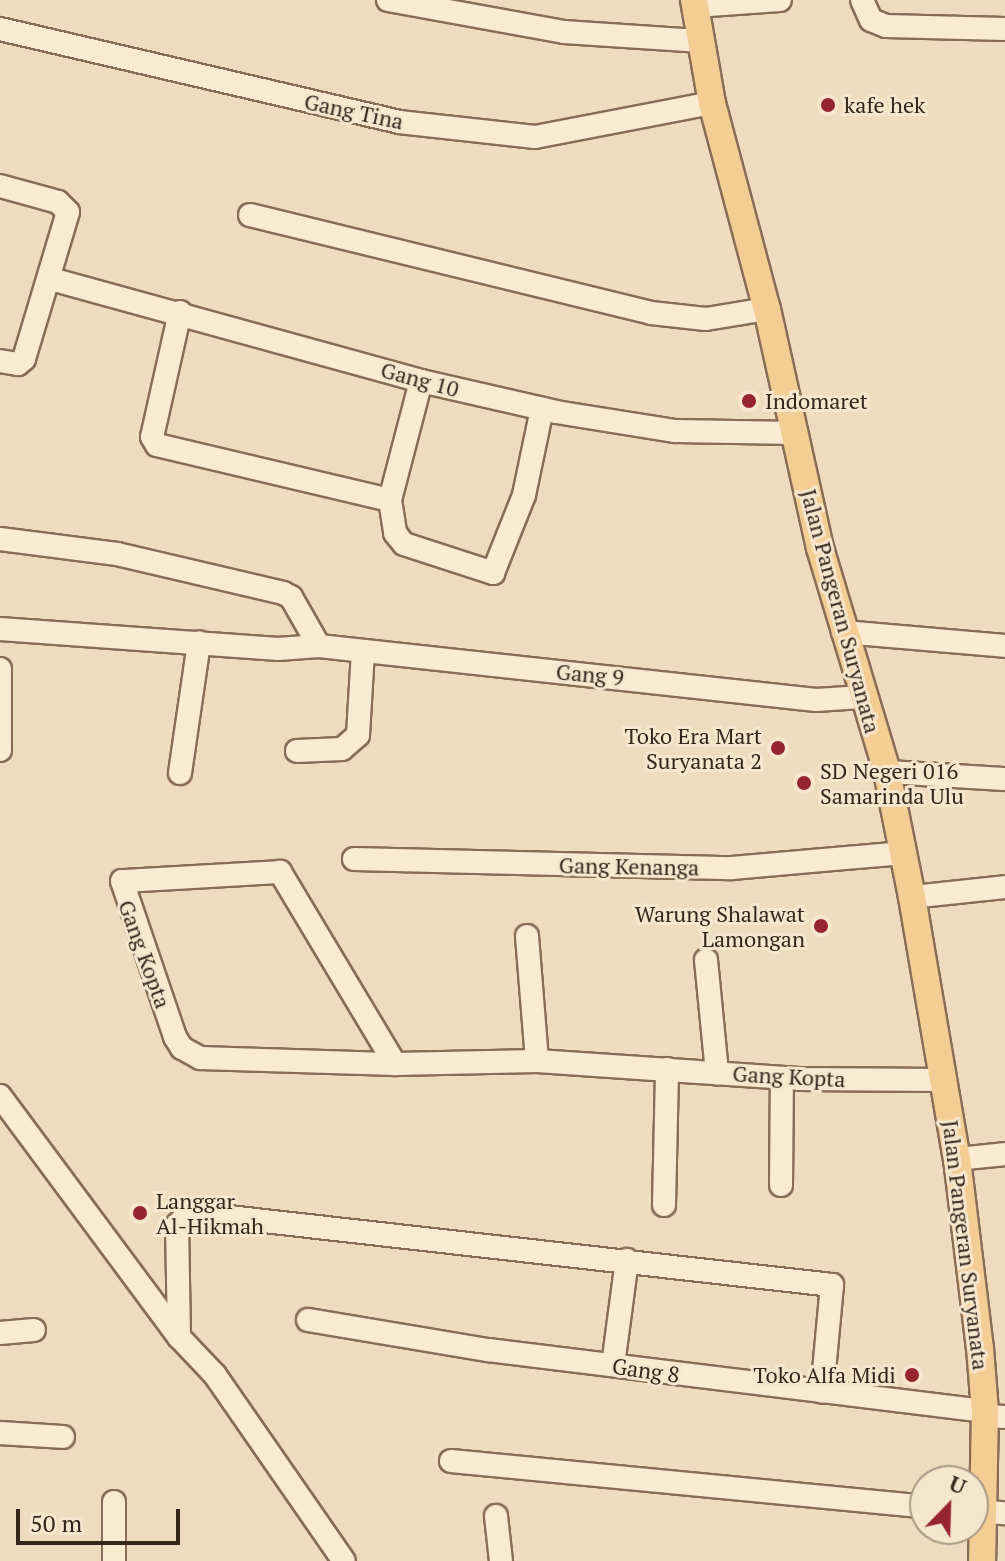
<!DOCTYPE html>
<style>
body{margin:0}
#map{position:relative;width:1005px;height:1561px;overflow:hidden;background:#efdbbe;font-family:"PT Serif",serif}
div>[style]{position:absolute}
.roads{filter:drop-shadow(2px 0 #876c56) drop-shadow(-2px 0 #876c56) drop-shadow(0 2px #876c56) drop-shadow(0 -2px #876c56)}
.minor>*{height:22px;margin:-11px;padding:0 11px;transform-origin:11px;border-radius:11px;background:#f9ead1}
.major>*{height:26px;margin:-13px;padding:0 13px;transform-origin:13px;border-radius:13px;background:#f4cd94}
.dots>*{width:22px;height:22px;translate:-50% -50%;box-sizing:border-box;border:4px solid #f6e6ce;border-radius:50%}
span{translate:-50% -50%;white-space:nowrap;text-align:center;line-height:1.15;-webkit-text-stroke:6px #f6e6ce;paint-order:stroke}
.poi-label{font-size:22px;color:#36261c}
.left{translate:0 -50%;text-align:left}
.right{translate:-100% -50%;text-align:right}
.street-label{font-size:22px;color:#36261c}
.north{position:absolute;left:909px;top:1465px;width:80px;height:80px;box-sizing:border-box;background:#f6e6ce;border:2px solid #a99987;border-radius:50%;rotate:23deg;font-size:22px;font-weight:700;line-height:32px;text-align:center;color:#36261c}
.north::after{content:'';display:block;margin:auto;width:28px;height:36px;background:#972531;clip-path:polygon(50% 0,100% 100%,50% 72%,0 100%)}
.scale{position:absolute;left:16px;top:1509px;width:164px;height:36px;box-sizing:border-box;border:4px solid #36261c;border-top:0;padding-left:10px;font-size:24px;line-height:28px;white-space:nowrap;color:#36261c;-webkit-text-stroke:6px #f6e6ce;paint-order:stroke}
</style>
<div id="map">
<div class="roads">
<div class="minor">
<i style="left:388px;top:0;width:179px;rotate:10.3deg"></i>
<i style="left:564px;top:32px;width:134px;rotate:3.8deg"></i>
<i style="left:862px;top:0;width:22px;rotate:66deg"></i>
<i style="left:871px;top:20px;width:16px;rotate:22deg"></i>
<i style="left:886px;top:26px;width:119px;rotate:1.4deg"></i>
<i style="left:695px;top:6px;width:85px;rotate:-4deg"></i>
<i style="left:0;top:29px;width:410px;rotate:13.1deg"></i>
<i style="left:399px;top:122px;width:137px;rotate:6.3deg"></i>
<i style="left:535px;top:137px;width:180px;rotate:-10.9deg"></i>
<i style="left:0;top:186px;width:60px;rotate:15.4deg"></i>
<i style="left:58px;top:202px;width:14px;rotate:45deg"></i>
<i style="left:68px;top:212px;width:153px;rotate:106.7deg"></i>
<i style="left:24px;top:359px;width:8px;rotate:140deg"></i>
<i style="left:18px;top:364px;width:18px;rotate:-171deg"></i>
<i style="left:250px;top:215px;width:413px;rotate:13.7deg"></i>
<i style="left:651px;top:313px;width:55px;rotate:6.2deg"></i>
<i style="left:706px;top:319px;width:62px;rotate:-9.3deg"></i>
<i style="left:51px;top:279px;width:384px;rotate:15.4deg"></i>
<i style="left:421px;top:381px;width:139px;rotate:12.9deg"></i>
<i style="left:556px;top:412px;width:121px;rotate:9.1deg"></i>
<i style="left:675px;top:431px;width:121px;rotate:0.9deg"></i>
<i style="left:180px;top:312px;width:128px;rotate:102.6deg"></i>
<i style="left:152px;top:437px;width:9px;rotate:58deg"></i>
<i style="left:157px;top:445px;width:239px;rotate:13.3deg"></i>
<i style="left:390px;top:500px;width:123px;rotate:-75.4deg"></i>
<i style="left:390px;top:500px;width:33px;rotate:81deg"></i>
<i style="left:395px;top:533px;width:14px;rotate:51deg"></i>
<i style="left:404px;top:544px;width:94px;rotate:18deg"></i>
<i style="left:493px;top:573px;width:84px;rotate:-68.3deg"></i>
<i style="left:524px;top:495px;width:88px;rotate:-78.2deg"></i>
<i style="left:0;top:539px;width:118px;rotate:7.3deg"></i>
<i style="left:117px;top:554px;width:171px;rotate:13.2deg"></i>
<i style="left:283px;top:593px;width:9px;rotate:27deg"></i>
<i style="left:291px;top:597px;width:56px;rotate:60.3deg"></i>
<i style="left:0;top:629px;width:279px;rotate:4.1deg"></i>
<i style="left:278px;top:649px;width:41px;rotate:-4.2deg"></i>
<i style="left:319px;top:646px;width:500px;rotate:6.2deg"></i>
<i style="left:816px;top:700px;width:46px;rotate:-3.7deg"></i>
<i style="left:843px;top:632px;width:163px;rotate:4.9deg"></i>
<i style="left:0;top:669px;width:81px;rotate:90deg"></i>
<i style="left:297px;top:751px;width:45px;rotate:-2.5deg"></i>
<i style="left:342px;top:749px;width:21px;rotate:-41deg"></i>
<i style="left:358px;top:735px;width:83px;rotate:-86.6deg"></i>
<i style="left:887px;top:772px;width:118px;rotate:3.4deg"></i>
<i style="left:180px;top:773px;width:132px;rotate:-81.7deg"></i>
<i style="left:354px;top:859px;width:378px;rotate:1.4deg"></i>
<i style="left:732px;top:868px;width:172px;rotate:-5deg"></i>
<i style="left:912px;top:897px;width:94px;rotate:-6.1deg"></i>
<i style="left:527px;top:936px;width:125px;rotate:85.4deg"></i>
<i style="left:706px;top:960px;width:114px;rotate:84.4deg"></i>
<i style="left:395px;top:1064px;width:224px;rotate:-120.9deg"></i>
<i style="left:280px;top:872px;width:158px;rotate:176.7deg"></i>
<i style="left:122px;top:881px;width:165px;rotate:71.2deg"></i>
<i style="left:175px;top:1037px;width:13px;rotate:58deg"></i>
<i style="left:182px;top:1048px;width:21px;rotate:29deg"></i>
<i style="left:200px;top:1058px;width:195px;rotate:1.8deg"></i>
<i style="left:395px;top:1064px;width:142px;rotate:-1.2deg"></i>
<i style="left:537px;top:1061px;width:263px;rotate:3.9deg"></i>
<i style="left:799px;top:1079px;width:145px;rotate:0.4deg"></i>
<i style="left:0;top:1096px;width:300px;rotate:53.4deg"></i>
<i style="left:179px;top:1337px;width:52px;rotate:46.5deg"></i>
<i style="left:215px;top:1375px;width:226px;rotate:55.3deg"></i>
<i style="left:957px;top:1159px;width:48px;rotate:-5.9deg"></i>
<i style="left:781px;top:1185px;width:107px;rotate:-89.5deg"></i>
<i style="left:664px;top:1205px;width:136px;rotate:-88.7deg"></i>
<i style="left:308px;top:1320px;width:182px;rotate:9.5deg"></i>
<i style="left:488px;top:1350px;width:501px;rotate:7deg"></i>
<i style="left:0;top:1333px;width:34px;rotate:-5deg"></i>
<i style="left:179px;top:1337px;width:112px;rotate:-91deg"></i>
<i style="left:177px;top:1225px;width:14px;rotate:-45deg"></i>
<i style="left:187px;top:1215px;width:24px"></i>
<i style="left:211px;top:1215px;width:625px;rotate:6.43deg"></i>
<i style="left:832px;top:1285px;width:107px;rotate:95.3deg"></i>
<i style="left:613px;top:1365px;width:106px;rotate:-82.4deg"></i>
<i style="left:985px;top:1416px;width:20px;rotate:3deg"></i>
<i style="left:0;top:1433px;width:63px;rotate:3.6deg"></i>
<i style="left:451px;top:1461px;width:476px;rotate:5.5deg"></i>
<i style="left:973px;top:1511px;width:32px;rotate:4deg"></i>
<i style="left:496px;top:1516px;width:45px;rotate:83.7deg"></i>
<i style="left:114px;top:1561px;width:59px;rotate:-90deg"></i>
</div>
<div class="major">
<i style="left:694px;top:0;width:105px;rotate:80.1deg"></i>
<i style="left:712px;top:103px;width:213px;rotate:75.1deg"></i>
<i style="left:767px;top:309px;width:245px;rotate:77.5deg"></i>
<i style="left:820px;top:548px;width:234px;rotate:73.3deg"></i>
<i style="left:887px;top:772px;width:127px;rotate:78.7deg"></i>
<i style="left:912px;top:897px;width:266px;rotate:80.3deg"></i>
<i style="left:957px;top:1159px;width:190px;rotate:83.1deg"></i>
<i style="left:980px;top:1348px;width:63px;rotate:85.5deg"></i>
<i style="left:985px;top:1411px;width:150px;rotate:91.1deg"></i>
</div>
</div>
<div class="dots">
<i style="left:828px;top:105px;background:#972531"></i>
<i style="left:749px;top:401px;background:#972531"></i>
<i style="left:778px;top:748px;background:#972531"></i>
<i style="left:804px;top:783px;background:#972531"></i>
<i style="left:821px;top:926px;background:#972531"></i>
<i style="left:140px;top:1213px;background:#972531"></i>
<i style="left:912px;top:1375px;background:#972531"></i>
</div>
<div class="poi-label">
<span class="left" style="left:844px;top:105px">kafe hek</span>
<span class="left" style="left:765px;top:401px">Indomaret</span>
<span class="right" style="left:762px;top:748px">Toko Era Mart<br>Suryanata 2</span>
<span class="left" style="left:820px;top:783px">SD Negeri 016<br>Samarinda Ulu</span>
<span class="right" style="left:805px;top:926px">Warung Shalawat<br>Lamongan</span>
<span class="left" style="left:156px;top:1213px">Langgar<br>Al-Hikmah</span>
<span class="right" style="left:896px;top:1375px">Toko Alfa Midi</span>
</div>
<div class="street-label">
<span style="left:354px;top:111px;rotate:12deg">Gang Tina</span>
<span style="left:420px;top:379px;rotate:15deg">Gang 10</span>
<span style="left:841px;top:611px;rotate:75deg">Jalan Pangeran Suryanata</span>
<span style="left:590px;top:674px;rotate:5deg">Gang 9</span>
<span style="left:629px;top:866px;rotate:1deg">Gang Kenanga</span>
<span style="left:145px;top:954px;rotate:70deg">Gang Kopta</span>
<span style="left:789px;top:1076px;rotate:3deg">Gang Kopta</span>
<span style="left:966px;top:1245px;rotate:83deg">Jalan Pangeran Suryanata</span>
<span style="left:646px;top:1370px;rotate:8deg">Gang 8</span>
</div>
<div class="north">U</div>
<div class="scale">50 m</div>
</div>
